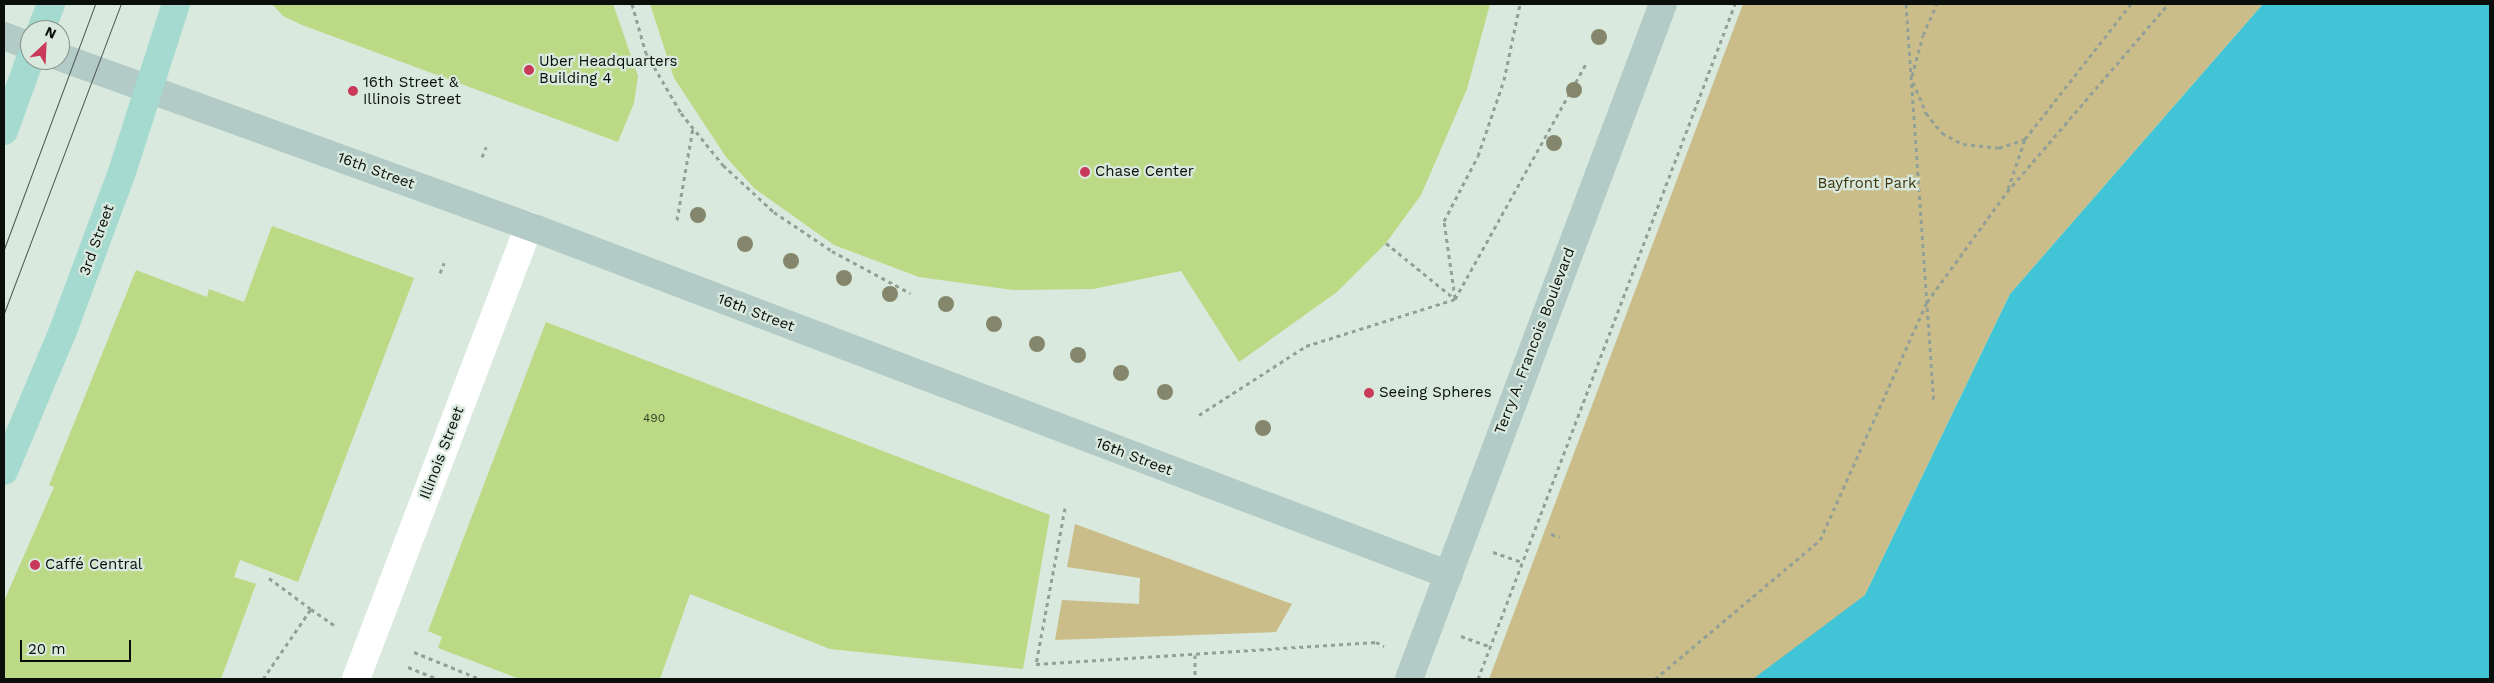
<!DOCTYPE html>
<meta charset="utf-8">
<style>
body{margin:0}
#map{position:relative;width:2494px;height:683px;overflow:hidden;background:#d9e9dd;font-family:"Work Sans",sans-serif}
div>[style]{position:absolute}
.green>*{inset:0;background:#cabd8a}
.water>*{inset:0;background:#41c5d6}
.building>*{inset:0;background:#bcd985}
.path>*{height:3px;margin-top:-1.5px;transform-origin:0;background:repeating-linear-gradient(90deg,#93a096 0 4px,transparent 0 8px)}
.street>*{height:28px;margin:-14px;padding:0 14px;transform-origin:14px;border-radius:14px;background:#fff}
.secondary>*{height:28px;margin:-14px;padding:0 14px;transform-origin:14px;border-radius:14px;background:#b2cbc6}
.primary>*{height:28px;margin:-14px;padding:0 14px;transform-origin:14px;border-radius:14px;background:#a4dad0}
.tram>*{height:1px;margin:-0.5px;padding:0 0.5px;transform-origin:0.5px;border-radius:0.5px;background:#4d554f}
.trees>*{width:16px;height:16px;margin:-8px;border-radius:50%;background:#84876b}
.dots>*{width:14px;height:14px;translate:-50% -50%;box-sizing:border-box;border:2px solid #d9e9dd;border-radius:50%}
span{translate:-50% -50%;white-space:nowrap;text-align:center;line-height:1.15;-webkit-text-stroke:4.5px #d9e9dd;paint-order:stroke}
.number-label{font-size:12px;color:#36422a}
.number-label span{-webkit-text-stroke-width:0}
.poi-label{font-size:15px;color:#0a0f0b}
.left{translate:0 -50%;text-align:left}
.street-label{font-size:15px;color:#0a0f0b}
.park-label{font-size:15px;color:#3f360e}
.frame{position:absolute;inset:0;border:5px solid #0a0f0b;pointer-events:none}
.north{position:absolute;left:20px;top:20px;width:50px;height:50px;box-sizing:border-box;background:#d9e9dd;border:1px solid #869289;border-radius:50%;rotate:25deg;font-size:14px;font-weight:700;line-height:20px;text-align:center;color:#0a0f0b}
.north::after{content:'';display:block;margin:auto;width:18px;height:22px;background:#c93959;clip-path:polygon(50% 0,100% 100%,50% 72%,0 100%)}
.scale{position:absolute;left:20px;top:640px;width:111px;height:22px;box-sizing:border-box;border:2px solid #0a0f0b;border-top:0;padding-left:6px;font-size:15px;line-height:18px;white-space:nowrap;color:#0a0f0b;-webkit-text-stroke:4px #d9e9dd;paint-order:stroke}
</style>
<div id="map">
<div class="green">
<i style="clip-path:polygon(1743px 4px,2263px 4px,2010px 294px,1865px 595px,1758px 679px,1489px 679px)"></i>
<i style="clip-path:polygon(1075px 524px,1292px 604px,1276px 632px,1055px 640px,1062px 600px,1139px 604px,1140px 578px,1067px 567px)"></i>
</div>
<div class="water">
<i style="clip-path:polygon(2263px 4px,2490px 4px,2490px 679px,1753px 679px,1865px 595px,2010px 294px)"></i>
</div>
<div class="building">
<i style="clip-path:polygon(272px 4px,613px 4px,638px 76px,634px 103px,618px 142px,302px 25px,283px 16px)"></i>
<i style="clip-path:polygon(650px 4px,1490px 4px,1467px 89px,1421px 195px,1386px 243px,1337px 292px,1239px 362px,1181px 271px,1093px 289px,1013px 290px,919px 277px,834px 245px,754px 188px,726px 157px,674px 78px)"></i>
<i style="clip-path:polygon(272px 226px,414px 278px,298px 582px,240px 560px,234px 577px,256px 584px,221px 679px,4px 679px,4px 601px,54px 487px,49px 485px,136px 270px,207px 297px,209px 289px,244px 302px)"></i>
<i style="clip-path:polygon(546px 322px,1050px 515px,1023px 669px,830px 649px,690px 594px,660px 679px,520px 679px,438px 648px,442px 637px,428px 631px)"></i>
</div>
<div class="path">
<i style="left:632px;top:4px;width:51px;rotate:74.1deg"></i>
<i style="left:646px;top:53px;width:69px;rotate:59.7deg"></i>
<i style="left:681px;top:113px;width:67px;rotate:51.1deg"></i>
<i style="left:723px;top:165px;width:69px;rotate:42.7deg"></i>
<i style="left:774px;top:212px;width:70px;rotate:33.9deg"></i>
<i style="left:832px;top:251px;width:89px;rotate:28.3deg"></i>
<i style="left:1906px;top:4px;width:399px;rotate:86deg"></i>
<i style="left:1912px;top:76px;width:42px;rotate:-75deg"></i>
<i style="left:1923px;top:35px;width:34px;rotate:-66deg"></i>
<i style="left:1913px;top:82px;width:34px;rotate:67deg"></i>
<i style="left:1926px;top:113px;width:26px;rotate:51deg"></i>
<i style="left:1942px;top:133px;width:24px;rotate:28deg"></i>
<i style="left:1963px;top:144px;width:36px;rotate:6deg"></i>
<i style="left:1999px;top:148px;width:28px;rotate:-19deg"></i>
<i style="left:482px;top:157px;width:11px;rotate:-68deg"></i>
<i style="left:2008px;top:189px;width:53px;rotate:-71.2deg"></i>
<i style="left:2025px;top:139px;width:172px;rotate:-51.9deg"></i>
<i style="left:677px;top:220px;width:94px;rotate:-80.2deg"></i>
<i style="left:1386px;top:243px;width:89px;rotate:39.1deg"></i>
<i style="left:440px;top:273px;width:11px;rotate:-68deg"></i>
<i style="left:1455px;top:298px;width:78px;rotate:-98.1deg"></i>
<i style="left:1444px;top:221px;width:73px;rotate:-62.4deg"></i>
<i style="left:1478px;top:156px;width:80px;rotate:-71.1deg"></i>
<i style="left:1504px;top:80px;width:78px;rotate:-78.1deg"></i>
<i style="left:1199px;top:415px;width:127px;rotate:-32.8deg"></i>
<i style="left:1306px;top:346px;width:156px;rotate:-17.5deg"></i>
<i style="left:1455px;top:299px;width:269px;rotate:-60.9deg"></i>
<i style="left:1065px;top:508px;width:159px;rotate:100.5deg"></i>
<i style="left:1036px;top:664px;width:341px;rotate:-3.7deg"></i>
<i style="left:1376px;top:642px;width:9px;rotate:27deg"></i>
<i style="left:1551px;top:534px;width:9px;rotate:18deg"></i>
<i style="left:1493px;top:552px;width:31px;rotate:19deg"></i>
<i style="left:269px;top:578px;width:52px;rotate:36.4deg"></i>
<i style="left:1461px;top:636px;width:32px;rotate:20deg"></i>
<i style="left:414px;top:652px;width:71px;rotate:22.2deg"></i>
<i style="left:1195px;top:655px;width:24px;rotate:90deg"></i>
<i style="left:408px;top:667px;width:32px;rotate:22deg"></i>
<i style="left:263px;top:679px;width:85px;rotate:-55.6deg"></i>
<i style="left:311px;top:609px;width:28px;rotate:35deg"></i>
<i style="left:1478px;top:679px;width:722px;rotate:-69.16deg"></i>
<i style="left:1655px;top:679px;width:216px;rotate:-40.1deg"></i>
<i style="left:1820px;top:540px;width:261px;rotate:-65.8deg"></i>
<i style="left:1927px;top:302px;width:136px;rotate:-54deg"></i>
<i style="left:2007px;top:192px;width:248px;rotate:-49.4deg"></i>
</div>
<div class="street">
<i style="left:356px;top:679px;width:485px;rotate:-69.1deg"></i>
</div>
<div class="secondary">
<i style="left:4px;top:36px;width:28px;rotate:21deg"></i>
<i style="left:60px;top:57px;width:509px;rotate:19.86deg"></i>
<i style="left:539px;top:230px;width:973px;rotate:20.76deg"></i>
<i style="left:1409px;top:679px;width:721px;rotate:-69.38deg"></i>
</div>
<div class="primary">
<i style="left:41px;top:30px;width:28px;rotate:-69deg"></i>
<i style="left:4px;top:131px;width:77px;rotate:-70.1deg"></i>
<i style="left:4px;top:471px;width:155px;rotate:-67.2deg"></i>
<i style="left:64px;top:328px;width:166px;rotate:-69.6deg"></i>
<i style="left:122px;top:172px;width:176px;rotate:-72.2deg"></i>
</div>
<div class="tram">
<i style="left:4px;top:249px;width:261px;rotate:-69.6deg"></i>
<i style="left:4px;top:313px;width:330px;rotate:-69.3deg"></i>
</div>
<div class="trees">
<i style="left:1599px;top:37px"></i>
<i style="left:1574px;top:90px"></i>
<i style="left:1554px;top:143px"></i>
<i style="left:698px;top:215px"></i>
<i style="left:745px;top:244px"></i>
<i style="left:791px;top:261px"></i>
<i style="left:844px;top:278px"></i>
<i style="left:890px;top:294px"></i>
<i style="left:946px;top:304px"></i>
<i style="left:994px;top:324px"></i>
<i style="left:1037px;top:344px"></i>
<i style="left:1078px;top:355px"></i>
<i style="left:1121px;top:373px"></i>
<i style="left:1165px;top:392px"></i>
<i style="left:1263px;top:428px"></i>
</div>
<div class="dots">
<i style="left:529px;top:70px;background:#c93959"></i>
<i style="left:353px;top:91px;background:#c93959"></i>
<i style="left:1085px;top:172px;background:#c93959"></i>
<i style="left:1369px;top:393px;background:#c93959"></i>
<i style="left:35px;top:565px;background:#c93959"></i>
</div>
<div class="number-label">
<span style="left:654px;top:419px">490</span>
</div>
<div class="poi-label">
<span class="left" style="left:539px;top:70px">Uber Headquarters<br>Building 4</span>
<span class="left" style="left:363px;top:91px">16th Street &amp;<br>Illinois Street</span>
<span class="left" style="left:1095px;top:172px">Chase Center</span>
<span class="left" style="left:1379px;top:393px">Seeing Spheres</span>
<span class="left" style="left:45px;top:565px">Caffé Central</span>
</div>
<div class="street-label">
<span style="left:376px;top:171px;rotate:20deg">16th Street</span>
<span style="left:97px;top:240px;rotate:-70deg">3rd Street</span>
<span style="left:756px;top:313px;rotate:21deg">16th Street</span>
<span style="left:1535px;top:341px;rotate:-69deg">Terry A. Francois Boulevard</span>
<span style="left:442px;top:453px;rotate:-69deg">Illinois Street</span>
<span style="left:1134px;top:457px;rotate:21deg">16th Street</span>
</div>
<div class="park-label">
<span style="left:1867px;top:184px">Bayfront Park</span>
</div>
<div class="frame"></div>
<div class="north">N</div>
<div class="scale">20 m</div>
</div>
